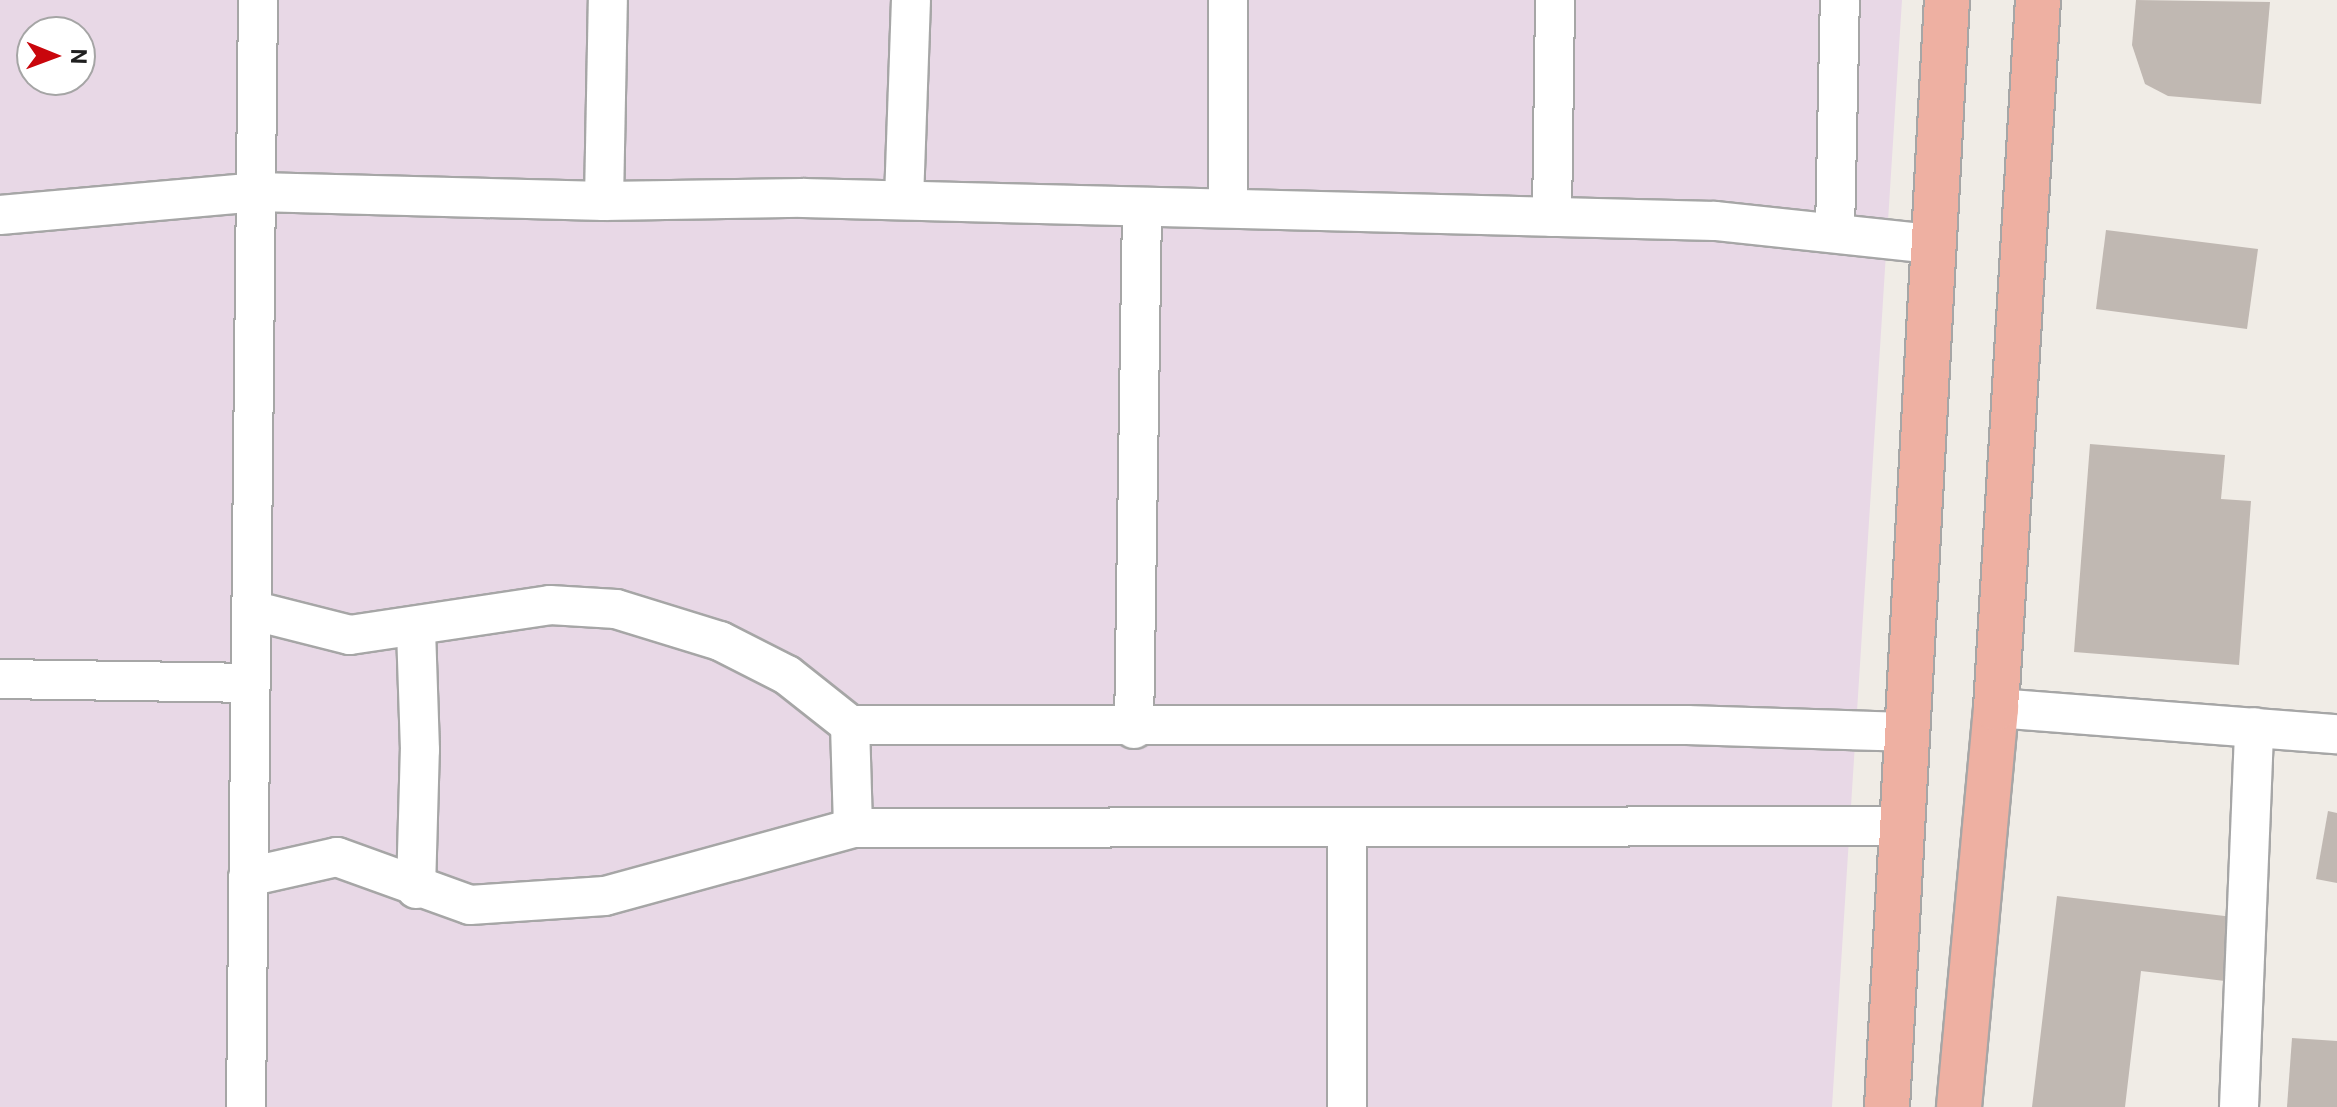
<!DOCTYPE html>
<style>
body{margin:0}
#map{position:relative;width:2337px;height:1107px;overflow:hidden;background:#f0ece6;font-family:Roboto,sans-serif}
div>[style]{position:absolute}
.industrial>*{inset:0;background:#e8d8e6}
.building>*{inset:0;background:#c0b8b2}
.roads{filter:drop-shadow(2px 0 #a6a6a6) drop-shadow(-2px 0 #a6a6a6) drop-shadow(0 2px #a6a6a6) drop-shadow(0 -2px #a6a6a6)}
.minor>*{height:38px;margin:-19px;padding:0 19px;transform-origin:19px;border-radius:19px;background:#fff}
.trunk>*{height:44px;margin:-22px;padding:0 22px;transform-origin:22px;border-radius:22px;background:#eeb0a2}
span{translate:-50% -50%;white-space:nowrap;text-align:center;line-height:1.15;-webkit-text-stroke:6px #fff;paint-order:stroke}
.north{position:absolute;left:16px;top:16px;width:80px;height:80px;box-sizing:border-box;background:#fff;border:2px solid #a5a5a5;border-radius:50%;rotate:91deg;font-size:22px;font-weight:700;line-height:32px;text-align:center;color:#1f1f1f}
.north::after{content:'';display:block;margin:auto;width:28px;height:36px;background:#c9060c;clip-path:polygon(50% 0,100% 100%,50% 72%,0 100%)}
</style>
<div id="map">
<div class="industrial">
<i style="clip-path:polygon(evenodd,0 0,1902px 0,1832px 1107px,0 1107px,0 0,32px 32px,80px 32px,80px 80px,32px 80px,32px 32px)"></i>
</div>
<div class="building">
<i style="clip-path:polygon(2136px 0,2270px 2px,2261px 104px,2168px 96px,2145px 84px,2132px 45px)"></i>
<i style="clip-path:polygon(2106px 230px,2258px 249px,2247px 329px,2096px 309px)"></i>
<i style="clip-path:polygon(2090px 444px,2225px 455px,2221px 499px,2251px 501px,2239px 665px,2074px 652px)"></i>
<i style="clip-path:polygon(2328px 811px,2337px 813px,2337px 883px,2316px 879px)"></i>
<i style="clip-path:polygon(2057px 896px,2233px 917px,2225px 981px,2141px 971px,2125px 1107px,2032px 1107px)"></i>
<i style="clip-path:polygon(2292px 1038px,2337px 1041px,2337px 1107px,2287px 1107px)"></i>
</div>
<div class="roads">
<div class="minor">
<i style="left:1228px;top:0;width:208px;rotate:90deg"></i>
<i style="left:904px;top:200px;width:200px;rotate:-88deg"></i>
<i style="left:604px;top:201px;width:201px;rotate:-88.9deg"></i>
<i style="left:0;top:215px;width:258px;rotate:-5.1deg"></i>
<i style="left:257px;top:192px;width:347px;rotate:1.5deg"></i>
<i style="left:604px;top:201px;width:199px;rotate:-0.9deg"></i>
<i style="left:803px;top:198px;width:912px;rotate:1.44deg"></i>
<i style="left:1715px;top:221px;width:216px;rotate:6.1deg"></i>
<i style="left:1552px;top:217px;width:217px;rotate:-89.2deg"></i>
<i style="left:1835px;top:232px;width:232px;rotate:-88.8deg"></i>
<i style="left:251px;top:610px;width:102px;rotate:14.2deg"></i>
<i style="left:350px;top:635px;width:202px;rotate:-8.5deg"></i>
<i style="left:550px;top:605px;width:66px;rotate:3.5deg"></i>
<i style="left:616px;top:609px;width:109px;rotate:17.1deg"></i>
<i style="left:720px;top:641px;width:75px;rotate:26.9deg"></i>
<i style="left:787px;top:675px;width:80px;rotate:38.4deg"></i>
<i style="left:850px;top:725px;width:837px"></i>
<i style="left:1687px;top:725px;width:219px;rotate:1.8deg"></i>
<i style="left:0;top:679px;width:250px;rotate:0.9deg"></i>
<i style="left:1996px;top:708px;width:342px;rotate:4.4deg"></i>
<i style="left:850px;top:725px;width:103px;rotate:88.3deg"></i>
<i style="left:1134px;top:729px;width:521px;rotate:-89.12deg"></i>
<i style="left:248px;top:877px;width:91px;rotate:-12.7deg"></i>
<i style="left:337px;top:857px;width:141px;rotate:19.8deg"></i>
<i style="left:470px;top:905px;width:135px;rotate:-3.8deg"></i>
<i style="left:605px;top:896px;width:257px;rotate:-15.3deg"></i>
<i style="left:853px;top:828px;width:1046px;rotate:-0.11deg"></i>
<i style="left:416px;top:889px;width:139px;rotate:-88.4deg"></i>
<i style="left:420px;top:750px;width:121px;rotate:-91.9deg"></i>
<i style="left:246px;top:1107px;width:1107px;rotate:-89.38deg"></i>
<i style="left:1347px;top:1107px;width:276px;rotate:-90deg"></i>
<i style="left:2239px;top:1107px;width:380px;rotate:-87.7deg"></i>
</div>
<div class="trunk">
<i style="left:1887px;top:1107px;width:1109px;rotate:-86.9deg"></i>
<i style="left:1959px;top:1107px;width:401px;rotate:-84.7deg"></i>
<i style="left:1996px;top:708px;width:709px;rotate:-86.61deg"></i>
</div>
</div>
<div class="north">N</div>
</div>
